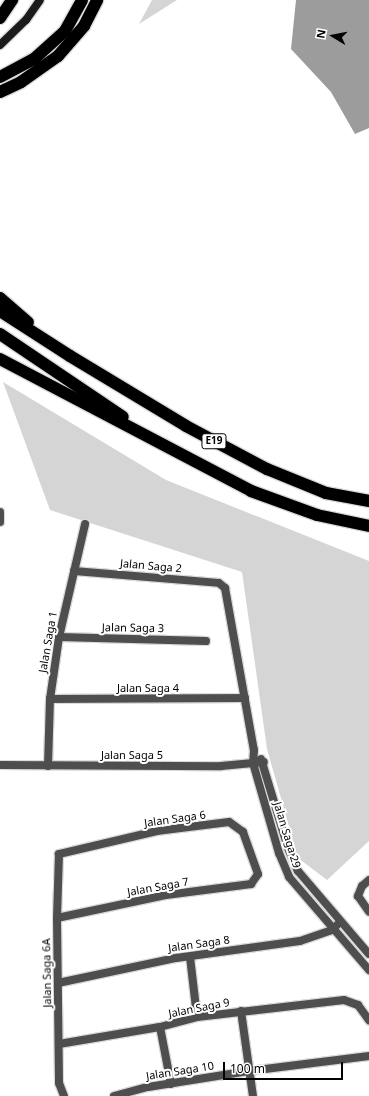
<!DOCTYPE html>
<style>
body{margin:0}
#map{position:relative;width:369px;height:1096px;overflow:hidden;background:#fff;font-family:"Noto Sans",sans-serif}
div>[style]{position:absolute}
.green>*{inset:0;background:#d5d5d5}
.water>*{inset:0;background:#9c9c9c}
.roads{filter:drop-shadow(1px 0 #dbdbdb) drop-shadow(-1px 0 #dbdbdb) drop-shadow(0 1px #dbdbdb) drop-shadow(0 -1px #dbdbdb)}
.street>*{height:8px;margin:-4px;padding:0 4px;transform-origin:4px;border-radius:4px;background:#4e4e4e}
.secondary>*{height:8px;margin:-4px;padding:0 4px;transform-origin:4px;border-radius:4px;background:#1b1b1b}
.highway>*{height:12px;margin:-6px;padding:0 6px;transform-origin:6px;border-radius:6px;background:#000}
span{translate:-50% -50%;white-space:nowrap;text-align:center;line-height:1.15;-webkit-text-stroke:4px #fff;paint-order:stroke}
.shield-label span{padding:1px 3px;background:#fff;border:1px solid;border-radius:3px;-webkit-text-stroke-width:0}
.shield-label{font-size:10px;color:#000;font-weight:700}
.street-label{font-size:11px;color:#000}
.north{position:absolute;left:313px;top:16px;width:40px;height:40px;-webkit-text-stroke:3px #fff;paint-order:stroke;rotate:280deg;font-size:11px;font-weight:700;line-height:16px;text-align:center;color:#000}
.north::after{content:'';display:block;margin:auto;width:14px;height:18px;background:#000;clip-path:polygon(50% 0,100% 100%,50% 72%,0 100%)}
.scale{position:absolute;left:223px;top:1062px;width:120px;height:18px;box-sizing:border-box;border:2px solid #000;border-top:0;padding-left:5px;font-size:12px;line-height:14px;white-space:nowrap;color:#000;-webkit-text-stroke:3px #fff;paint-order:stroke}
</style>
<div id="map">
<div class="green">
<i style="clip-path:polygon(152px 0,177px 0,139px 24px)"></i>
<i style="clip-path:polygon(3px 382px,166px 480px,369px 561px,369px 841px,327px 880px,298px 858px,267px 749px,242px 572px,50px 510px)"></i>
</div>
<div class="water">
<i style="clip-path:polygon(296px 0,369px 0,369px 128px,355px 134px,331px 92px,291px 49px)"></i>
</div>
<div class="roads">
<div class="street">
<i style="left:0;top:512px;width:10px;rotate:90deg"></i>
<i style="left:74px;top:571px;width:145px;rotate:4.7deg"></i>
<i style="left:219px;top:583px;width:8px;rotate:40deg"></i>
<i style="left:225px;top:588px;width:165px;rotate:79.9deg"></i>
<i style="left:254px;top:750px;width:13px;rotate:94deg"></i>
<i style="left:253px;top:763px;width:94px;rotate:73.9deg"></i>
<i style="left:279px;top:853px;width:26px;rotate:67deg"></i>
<i style="left:289px;top:877px;width:123px;rotate:49.3deg"></i>
<i style="left:59px;top:637px;width:147px;rotate:1.6deg"></i>
<i style="left:50px;top:699px;width:195px;rotate:-0.3deg"></i>
<i style="left:261px;top:759px;width:93px;rotate:73.1deg"></i>
<i style="left:288px;top:848px;width:25px;rotate:67deg"></i>
<i style="left:298px;top:871px;width:109px;rotate:49.5deg"></i>
<i style="left:0;top:765px;width:221px;rotate:0.3deg"></i>
<i style="left:221px;top:766px;width:43px;rotate:-5.3deg"></i>
<i style="left:48px;top:766px;width:67px;rotate:-88.3deg"></i>
<i style="left:50px;top:699px;width:63px;rotate:-81.7deg"></i>
<i style="left:59px;top:637px;width:116px;rotate:-77deg"></i>
<i style="left:369px;top:880px;width:9px;rotate:139deg"></i>
<i style="left:362px;top:886px;width:11px;rotate:112deg"></i>
<i style="left:358px;top:896px;width:19px;rotate:55deg"></i>
<i style="left:57px;top:918px;width:111px;rotate:-11.9deg"></i>
<i style="left:166px;top:895px;width:86px;rotate:-7.4deg"></i>
<i style="left:251px;top:884px;width:12px;rotate:-55deg"></i>
<i style="left:258px;top:874px;width:45px;rotate:-109.7deg"></i>
<i style="left:243px;top:832px;width:17px;rotate:-144deg"></i>
<i style="left:229px;top:822px;width:73px;rotate:172.9deg"></i>
<i style="left:157px;top:831px;width:101px;rotate:166.8deg"></i>
<i style="left:59px;top:854px;width:64px;rotate:91.8deg"></i>
<i style="left:57px;top:918px;width:165px;rotate:89.3deg"></i>
<i style="left:59px;top:1083px;width:14px;rotate:69deg"></i>
<i style="left:190px;top:957px;width:60px;rotate:83.3deg"></i>
<i style="left:58px;top:983px;width:121px;rotate:-12deg"></i>
<i style="left:176px;top:958px;width:125px;rotate:-7.8deg"></i>
<i style="left:300px;top:941px;width:34px;rotate:-19deg"></i>
<i style="left:332px;top:930px;width:11px;rotate:-45deg"></i>
<i style="left:241px;top:1011px;width:86px;rotate:82deg"></i>
<i style="left:160px;top:1027px;width:58px;rotate:79.1deg"></i>
<i style="left:59px;top:1044px;width:102px;rotate:-9.6deg"></i>
<i style="left:160px;top:1027px;width:38px;rotate:-15deg"></i>
<i style="left:197px;top:1017px;width:148px;rotate:-6.6deg"></i>
<i style="left:344px;top:1000px;width:15px;rotate:20deg"></i>
<i style="left:358px;top:1005px;width:19px;rotate:54deg"></i>
<i style="left:114px;top:1096px;width:35px;rotate:-15deg"></i>
<i style="left:148px;top:1087px;width:102px;rotate:-9deg"></i>
<i style="left:249px;top:1071px;width:121px;rotate:-7.1deg"></i>
</div>
<div class="secondary">
<i style="left:0;top:45px;width:36px;rotate:-44deg"></i>
<i style="left:26px;top:20px;width:24px;rotate:-55deg"></i>
</div>
<div class="highway">
<i style="left:0;top:18px;width:22px;rotate:-56deg"></i>
<i style="left:0;top:77px;width:38px;rotate:-28deg"></i>
<i style="left:34px;top:59px;width:42px;rotate:-42.1deg"></i>
<i style="left:65px;top:31px;width:35px;rotate:-61deg"></i>
<i style="left:0;top:92px;width:23px;rotate:-25deg"></i>
<i style="left:21px;top:82px;width:45px;rotate:-35.1deg"></i>
<i style="left:58px;top:56px;width:40px;rotate:-49deg"></i>
<i style="left:84px;top:26px;width:29px;rotate:-63deg"></i>
<i style="left:0;top:298px;width:37px;rotate:41deg"></i>
<i style="left:0;top:311px;width:83px;rotate:32.7deg"></i>
<i style="left:70px;top:356px;width:135px;rotate:31.1deg"></i>
<i style="left:186px;top:426px;width:92px;rotate:28deg"></i>
<i style="left:267px;top:469px;width:64px;rotate:22.1deg"></i>
<i style="left:326px;top:493px;width:44px;rotate:10.5deg"></i>
<i style="left:0;top:334px;width:148px;rotate:34deg"></i>
<i style="left:0;top:359px;width:284px;rotate:27.7deg"></i>
<i style="left:251px;top:491px;width:70px;rotate:20deg"></i>
<i style="left:317px;top:515px;width:53px;rotate:11.9deg"></i>
</div>
</div>
<div class="shield-label">
<span style="left:214px;top:441px">E19</span>
</div>
<div class="street-label">
<span style="left:151px;top:566px;rotate:5deg">Jalan Saga 2</span>
<span style="left:133px;top:628px;rotate:1deg">Jalan Saga 3</span>
<span style="left:48px;top:642px;rotate:-80deg">Jalan Saga 1</span>
<span style="left:148px;top:688px">Jalan Saga 4</span>
<span style="left:132px;top:755px">Jalan Saga 5</span>
<span style="left:175px;top:819px;rotate:-8deg">Jalan Saga 6</span>
<span style="left:287px;top:835px;rotate:73deg">Jalan Saga 29</span>
<span style="left:158px;top:887px;rotate:-10deg">Jalan Saga 7</span>
<span style="left:199px;top:944px;rotate:-8deg">Jalan Saga 8</span>
<span style="left:47px;top:973px;rotate:-91deg">Jalan Saga 6A</span>
<span style="left:199px;top:1008px;rotate:-11deg">Jalan Saga 9</span>
<span style="left:180px;top:1071px;rotate:-9deg">Jalan Saga 10</span>
</div>
<div class="north">N</div>
<div class="scale">100 m</div>
</div>
